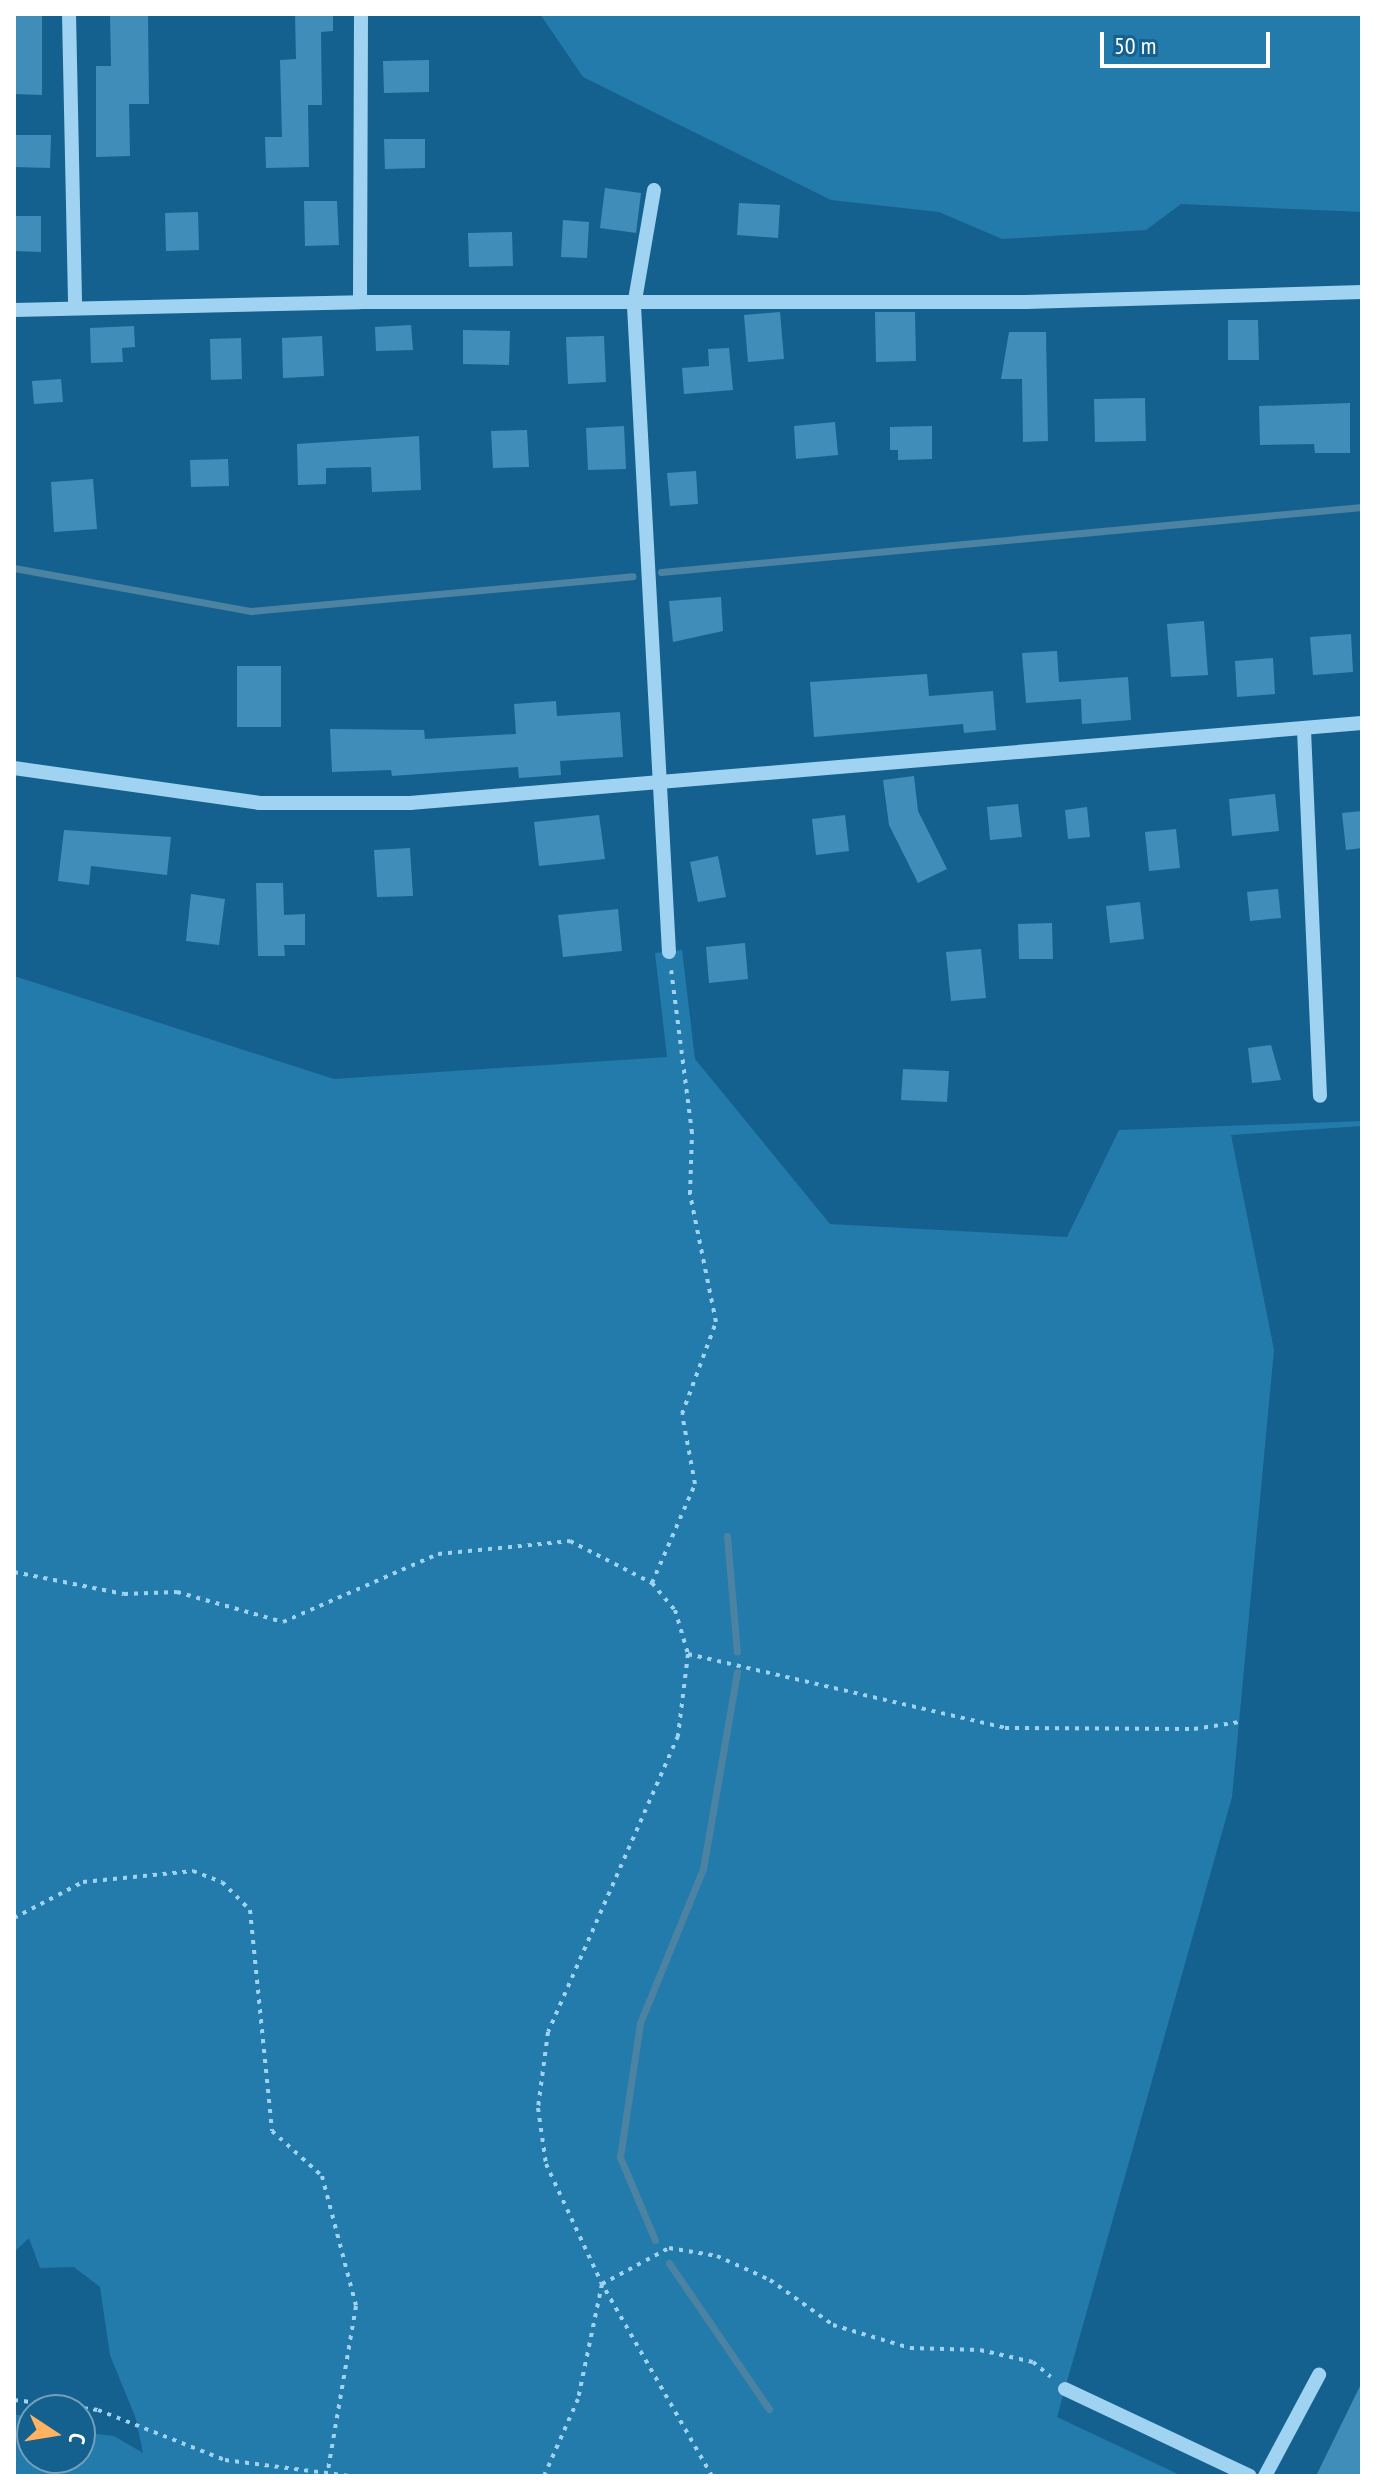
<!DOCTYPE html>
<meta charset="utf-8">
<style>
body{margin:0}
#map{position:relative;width:1376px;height:2490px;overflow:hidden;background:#14618f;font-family:"PT Sans Narrow",sans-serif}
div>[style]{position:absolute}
.green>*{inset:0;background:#237bac}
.stream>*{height:7px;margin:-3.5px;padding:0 3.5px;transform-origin:3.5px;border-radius:3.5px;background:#4c83a3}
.building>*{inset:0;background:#418db9}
.path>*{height:4px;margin-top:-2px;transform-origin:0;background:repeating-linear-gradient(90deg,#9fd3f1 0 4px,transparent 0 10px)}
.minor>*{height:14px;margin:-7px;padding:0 7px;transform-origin:7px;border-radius:7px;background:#9fd3f1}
span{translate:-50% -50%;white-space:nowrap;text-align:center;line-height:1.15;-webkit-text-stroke:8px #14618f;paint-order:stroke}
.frame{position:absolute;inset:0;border:16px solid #fff;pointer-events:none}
.north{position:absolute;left:16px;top:2394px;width:80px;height:80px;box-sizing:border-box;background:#14618f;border:2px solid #72a0bc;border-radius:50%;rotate:102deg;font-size:22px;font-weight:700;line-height:32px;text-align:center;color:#fff}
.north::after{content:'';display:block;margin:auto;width:28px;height:36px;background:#ffb25f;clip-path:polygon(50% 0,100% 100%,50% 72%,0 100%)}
.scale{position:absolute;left:1100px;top:32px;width:170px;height:36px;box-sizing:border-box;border:4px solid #fff;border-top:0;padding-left:10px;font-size:24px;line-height:28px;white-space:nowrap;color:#fff;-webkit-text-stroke:6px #14618f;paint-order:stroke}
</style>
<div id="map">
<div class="green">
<i style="clip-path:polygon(540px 14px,1362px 14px,1362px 212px,1181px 204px,1146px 230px,1002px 239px,939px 212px,831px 200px,583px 77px)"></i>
<i style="clip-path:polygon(682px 950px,695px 1059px,830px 1224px,1067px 1237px,1119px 1130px,1362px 1121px,1362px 1126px,1231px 1135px,1274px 1350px,1232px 1797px,1057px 2417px,1182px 2476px,14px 2476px,14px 2414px,32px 2418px,32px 2458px,80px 2458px,80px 2432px,114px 2436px,143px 2453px,136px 2419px,110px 2355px,100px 2287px,74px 2267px,40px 2268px,29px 2238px,14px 2252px,14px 976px,334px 1079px,667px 1057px,655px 953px)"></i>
</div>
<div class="stream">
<i style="left:14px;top:568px;width:241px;rotate:10.3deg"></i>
<i style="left:251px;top:611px;width:383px;rotate:-5.2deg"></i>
<i style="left:661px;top:572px;width:704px;rotate:-5.3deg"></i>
<i style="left:727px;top:1536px;width:116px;rotate:85.1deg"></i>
<i style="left:655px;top:2240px;width:90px;rotate:-112.9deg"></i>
<i style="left:620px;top:2157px;width:135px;rotate:-81.5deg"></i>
<i style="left:640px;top:2023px;width:166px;rotate:-67.8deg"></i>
<i style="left:703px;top:1869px;width:200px;rotate:-80.2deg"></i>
<i style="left:669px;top:2263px;width:177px;rotate:55.6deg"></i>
</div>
<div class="building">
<i style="clip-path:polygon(14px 14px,42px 14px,42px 95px,14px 94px)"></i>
<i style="clip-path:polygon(110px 14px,148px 14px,149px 104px,129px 104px,130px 156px,96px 157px,96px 66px,111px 66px)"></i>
<i style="clip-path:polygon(295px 14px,333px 14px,333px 31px,321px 32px,322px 105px,308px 105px,309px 167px,266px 168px,265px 137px,282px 137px,280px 60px,296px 59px)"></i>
<i style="clip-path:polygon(429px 60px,429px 92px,384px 93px,383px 61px)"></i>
<i style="clip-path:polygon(14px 135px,51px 135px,50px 168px,14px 167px)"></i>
<i style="clip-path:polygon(384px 139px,425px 139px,425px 168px,385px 169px)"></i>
<i style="clip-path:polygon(605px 188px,641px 193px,636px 233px,600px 228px)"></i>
<i style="clip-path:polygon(304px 201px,337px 201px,339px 245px,305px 246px)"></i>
<i style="clip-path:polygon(739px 203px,780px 205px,778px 238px,737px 235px)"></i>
<i style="clip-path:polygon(198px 212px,199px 250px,166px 251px,165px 213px)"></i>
<i style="clip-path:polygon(14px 216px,41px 216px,41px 252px,14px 251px)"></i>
<i style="clip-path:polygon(563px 220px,589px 222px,587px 258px,561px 257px)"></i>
<i style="clip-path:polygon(512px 232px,513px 266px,469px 267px,468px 233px)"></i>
<i style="clip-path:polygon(780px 312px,784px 359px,748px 362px,744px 315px)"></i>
<i style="clip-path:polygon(875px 312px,915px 312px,916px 361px,876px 362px)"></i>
<i style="clip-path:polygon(1228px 320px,1258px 320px,1259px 360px,1228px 360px)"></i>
<i style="clip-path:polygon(411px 325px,413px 350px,376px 351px,375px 327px)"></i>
<i style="clip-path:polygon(134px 326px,135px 347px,122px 348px,123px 362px,91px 363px,90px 328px)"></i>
<i style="clip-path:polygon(463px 330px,510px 331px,509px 365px,463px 364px)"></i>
<i style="clip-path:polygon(1009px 332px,1046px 332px,1048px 441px,1023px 442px,1022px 379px,1001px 379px)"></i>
<i style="clip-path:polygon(322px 336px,324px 376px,283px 378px,282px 338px)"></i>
<i style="clip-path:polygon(604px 336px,606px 382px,568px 384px,566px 337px)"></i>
<i style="clip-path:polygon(241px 338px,242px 379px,211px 380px,210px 339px)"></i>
<i style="clip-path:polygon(729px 348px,733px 390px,684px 394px,682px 368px,709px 366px,708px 349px)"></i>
<i style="clip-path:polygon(61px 379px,63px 402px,34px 404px,32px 381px)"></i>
<i style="clip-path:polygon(1145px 398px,1146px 441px,1095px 442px,1094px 399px)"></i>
<i style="clip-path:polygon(1350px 403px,1350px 453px,1315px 453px,1314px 444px,1260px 445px,1259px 406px)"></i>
<i style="clip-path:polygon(835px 422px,838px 455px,796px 459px,794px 426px)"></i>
<i style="clip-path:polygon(624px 426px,626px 469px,588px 470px,586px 428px)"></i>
<i style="clip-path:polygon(932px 426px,932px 459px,898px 460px,898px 450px,890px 450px,890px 427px)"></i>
<i style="clip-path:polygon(527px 430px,529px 467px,493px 468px,491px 431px)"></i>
<i style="clip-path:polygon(419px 436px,421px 490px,372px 492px,371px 467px,326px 468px,326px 484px,298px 485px,297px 444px)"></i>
<i style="clip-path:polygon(228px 459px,229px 486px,191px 487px,190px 460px)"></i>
<i style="clip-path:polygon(696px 471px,698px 504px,670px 506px,667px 473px)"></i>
<i style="clip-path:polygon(93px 479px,97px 529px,54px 532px,51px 482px)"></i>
<i style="clip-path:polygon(721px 597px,723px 631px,673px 642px,669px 601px)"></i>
<i style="clip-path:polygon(1204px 621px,1208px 675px,1171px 677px,1167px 624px)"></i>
<i style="clip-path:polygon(1351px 634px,1353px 672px,1313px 675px,1310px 637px)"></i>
<i style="clip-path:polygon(1057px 651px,1059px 682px,1128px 677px,1131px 720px,1082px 724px,1081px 699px,1026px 703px,1022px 653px)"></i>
<i style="clip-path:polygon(1273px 658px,1275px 694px,1237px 697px,1235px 661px)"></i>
<i style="clip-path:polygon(237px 666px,281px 666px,281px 727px,237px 727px)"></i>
<i style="clip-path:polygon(927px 674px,929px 696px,993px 691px,996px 730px,964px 733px,963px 724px,814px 737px,810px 682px)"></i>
<i style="clip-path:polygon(556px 701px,557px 716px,620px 712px,623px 757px,560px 761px,561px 775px,519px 778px,518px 767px,392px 776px,391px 770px,332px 772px,330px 729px,424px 730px,425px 739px,516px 734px,514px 704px)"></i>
<i style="clip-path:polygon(914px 776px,918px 811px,947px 869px,918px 883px,889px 825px,883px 780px)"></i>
<i style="clip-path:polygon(1275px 794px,1279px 831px,1232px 836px,1229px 799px)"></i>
<i style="clip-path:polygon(1018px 804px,1022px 837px,990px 840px,987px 807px)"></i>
<i style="clip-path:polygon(1087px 807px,1090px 837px,1068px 839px,1065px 810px)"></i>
<i style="clip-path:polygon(1362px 811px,1362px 848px,1346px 850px,1342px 813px)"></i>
<i style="clip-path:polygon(599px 815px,605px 859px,539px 866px,534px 822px)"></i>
<i style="clip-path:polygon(845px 815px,849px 851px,816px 855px,812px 819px)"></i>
<i style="clip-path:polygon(1176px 829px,1180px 868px,1149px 871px,1145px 832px)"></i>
<i style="clip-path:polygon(64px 830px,171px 837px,167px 875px,91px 866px,89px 885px,58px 881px)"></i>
<i style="clip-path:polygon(410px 848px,413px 896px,377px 897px,374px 850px)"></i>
<i style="clip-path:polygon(718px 856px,726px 897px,698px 902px,690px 862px)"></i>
<i style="clip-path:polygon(256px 883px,283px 883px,284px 915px,305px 914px,305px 945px,284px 945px,285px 956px,258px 956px)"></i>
<i style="clip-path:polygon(1278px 889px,1281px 918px,1250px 921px,1247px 892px)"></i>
<i style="clip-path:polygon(191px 894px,225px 899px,219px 945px,186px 941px)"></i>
<i style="clip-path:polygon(1140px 902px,1144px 939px,1110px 943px,1106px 906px)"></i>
<i style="clip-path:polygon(618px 909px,622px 951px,563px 957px,558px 915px)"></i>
<i style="clip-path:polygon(1052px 923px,1053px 959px,1019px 959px,1018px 924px)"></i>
<i style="clip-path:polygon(745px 943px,748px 979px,709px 983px,706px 947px)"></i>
<i style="clip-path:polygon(981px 949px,986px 998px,951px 1001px,946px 952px)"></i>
<i style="clip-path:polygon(1271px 1045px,1281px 1080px,1252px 1083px,1248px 1048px)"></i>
<i style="clip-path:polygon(903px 1069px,949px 1071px,947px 1102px,901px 1100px)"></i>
<i style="clip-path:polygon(1362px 2382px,1362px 2476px,1316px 2476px)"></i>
</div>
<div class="path">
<i style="left:14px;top:1572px;width:112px;rotate:11.3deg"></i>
<i style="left:124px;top:1594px;width:53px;rotate:-2.2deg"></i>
<i style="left:177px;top:1592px;width:110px;rotate:15.8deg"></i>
<i style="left:283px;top:1622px;width:169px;rotate:-23.7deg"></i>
<i style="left:438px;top:1554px;width:133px;rotate:-5.6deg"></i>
<i style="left:570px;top:1541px;width:92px;rotate:27.1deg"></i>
<i style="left:652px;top:1583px;width:35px;rotate:50deg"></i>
<i style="left:675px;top:1610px;width:46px;rotate:73.5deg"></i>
<i style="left:688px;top:1654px;width:83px;rotate:97deg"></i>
<i style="left:678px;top:1736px;width:323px;rotate:113.7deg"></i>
<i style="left:548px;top:2032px;width:77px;rotate:97.5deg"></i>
<i style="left:538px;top:2108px;width:57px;rotate:81.9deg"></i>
<i style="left:546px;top:2164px;width:132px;rotate:65deg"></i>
<i style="left:602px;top:2284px;width:117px;rotate:101.8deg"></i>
<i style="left:578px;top:2399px;width:84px;rotate:113.8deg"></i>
<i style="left:652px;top:1583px;width:108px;rotate:-66.5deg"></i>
<i style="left:695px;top:1484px;width:71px;rotate:-100.5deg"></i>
<i style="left:682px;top:1414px;width:98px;rotate:-69.7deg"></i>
<i style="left:716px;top:1322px;width:131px;rotate:-101.5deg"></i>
<i style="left:690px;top:1194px;width:61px;rotate:-88.1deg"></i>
<i style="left:692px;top:1133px;width:164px;rotate:-97.3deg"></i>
<i style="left:688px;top:1654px;width:326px;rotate:13.1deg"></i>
<i style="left:1005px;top:1728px;width:189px;rotate:0.3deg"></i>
<i style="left:1194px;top:1729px;width:46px;rotate:-8.8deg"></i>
<i style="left:14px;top:1918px;width:78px;rotate:-27.6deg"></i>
<i style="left:83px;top:1882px;width:111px;rotate:-5.7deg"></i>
<i style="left:193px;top:1871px;width:31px;rotate:21deg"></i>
<i style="left:222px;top:1882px;width:40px;rotate:45deg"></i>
<i style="left:250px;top:1910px;width:222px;rotate:84.3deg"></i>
<i style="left:272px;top:2131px;width:67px;rotate:42deg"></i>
<i style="left:322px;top:2176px;width:134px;rotate:75.3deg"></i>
<i style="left:356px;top:2306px;width:172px;rotate:99.7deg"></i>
<i style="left:14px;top:2400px;width:85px;rotate:6.8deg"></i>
<i style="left:98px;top:2410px;width:136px;rotate:21.5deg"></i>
<i style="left:225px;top:2460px;width:126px;rotate:7.3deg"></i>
<i style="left:712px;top:2476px;width:221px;rotate:-119.8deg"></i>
<i style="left:602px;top:2284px;width:76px;rotate:-28.2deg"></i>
<i style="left:669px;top:2248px;width:49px;rotate:9.5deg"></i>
<i style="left:717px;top:2256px;width:58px;rotate:24.4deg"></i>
<i style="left:770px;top:2280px;width:77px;rotate:35.5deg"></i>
<i style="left:833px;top:2325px;width:80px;rotate:16.6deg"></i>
<i style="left:910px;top:2348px;width:70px;rotate:1.6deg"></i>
<i style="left:980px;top:2350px;width:54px;rotate:12.8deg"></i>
<i style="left:1033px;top:2362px;width:23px;rotate:40deg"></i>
</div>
<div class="minor">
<i style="left:69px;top:14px;width:293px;rotate:88.8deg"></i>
<i style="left:654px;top:190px;width:118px;rotate:99.8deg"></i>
<i style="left:634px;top:306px;width:647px;rotate:86.9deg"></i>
<i style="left:360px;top:302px;width:288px;rotate:-89.8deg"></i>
<i style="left:14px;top:310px;width:346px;rotate:-1.3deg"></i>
<i style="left:360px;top:302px;width:666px"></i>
<i style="left:1026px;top:302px;width:336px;rotate:-1.7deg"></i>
<i style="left:1304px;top:730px;width:366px;rotate:87.5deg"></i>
<i style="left:14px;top:768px;width:247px;rotate:8.1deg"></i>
<i style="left:259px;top:803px;width:151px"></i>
<i style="left:410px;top:803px;width:955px;rotate:-4.8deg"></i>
<i style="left:1065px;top:2389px;width:204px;rotate:25.2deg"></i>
<i style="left:1265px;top:2476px;width:115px;rotate:-61.9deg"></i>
</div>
<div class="frame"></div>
<div class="north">С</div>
<div class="scale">50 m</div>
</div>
